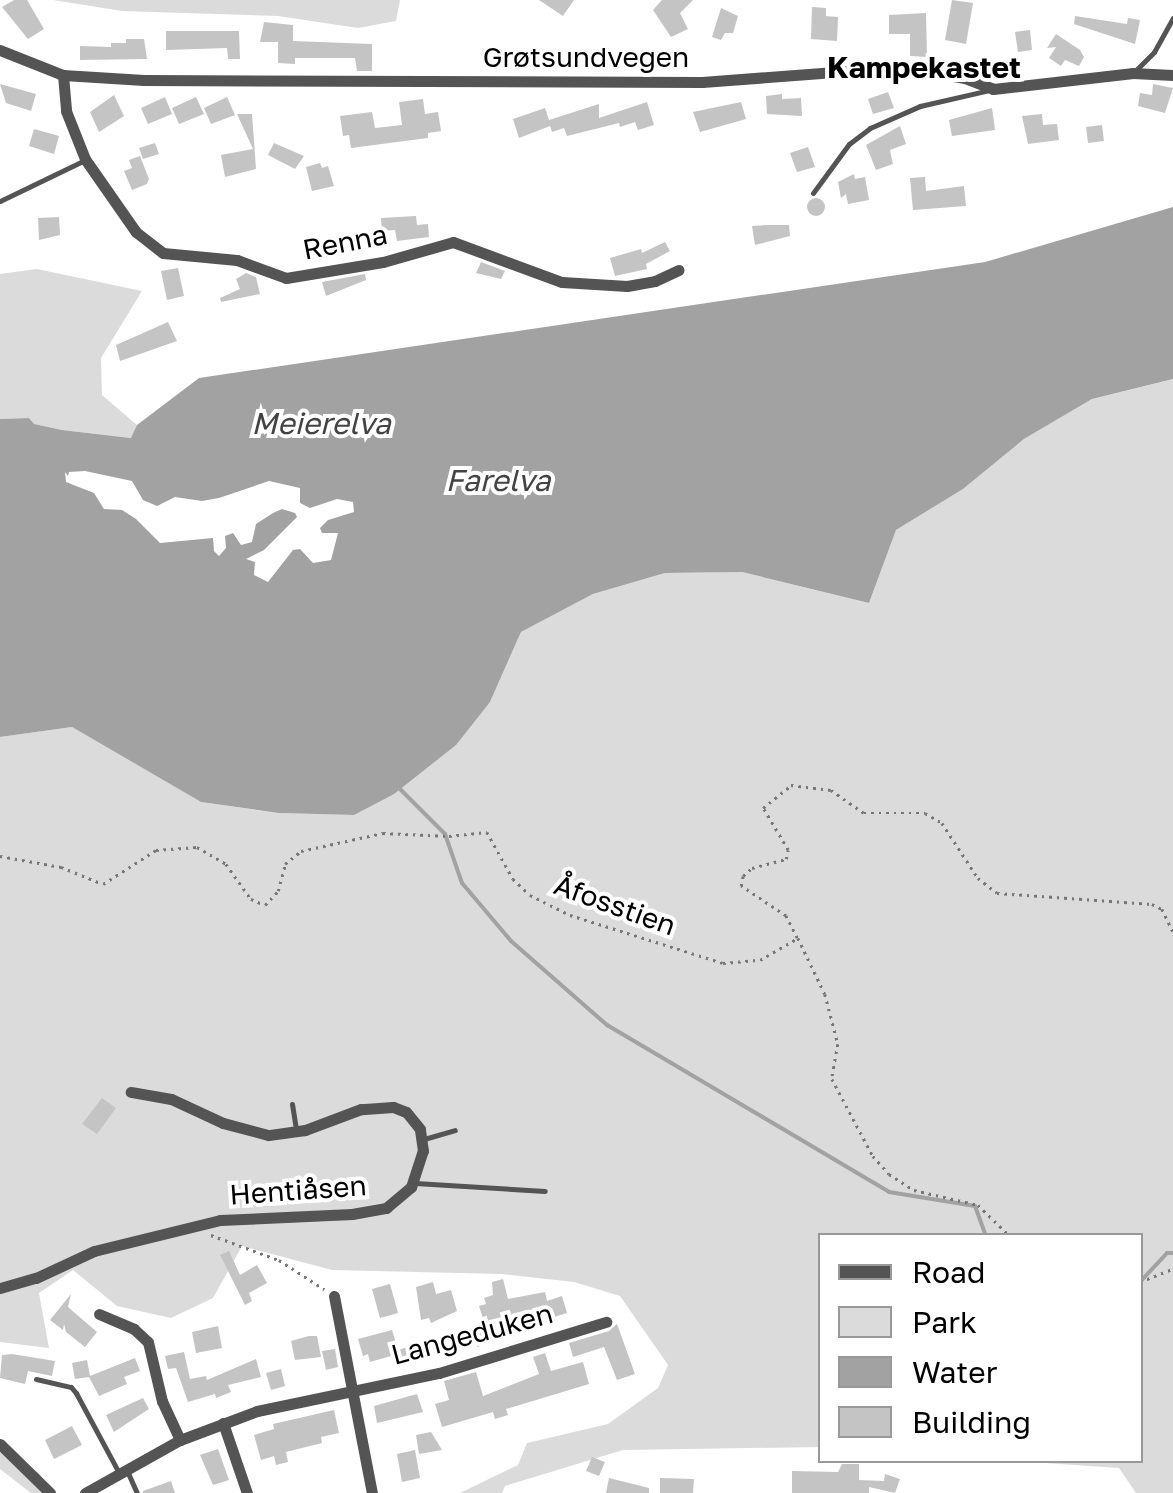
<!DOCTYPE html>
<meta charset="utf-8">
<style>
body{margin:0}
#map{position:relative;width:1173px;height:1493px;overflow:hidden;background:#fff;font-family:"Golos Text",sans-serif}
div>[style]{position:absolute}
.green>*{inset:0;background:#dbdbdb}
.water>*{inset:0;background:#a2a2a2}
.stream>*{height:4px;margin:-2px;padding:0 2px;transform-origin:2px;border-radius:2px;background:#a2a2a2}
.building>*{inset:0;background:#c4c4c4}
.round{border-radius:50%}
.path>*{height:2.5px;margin-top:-1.25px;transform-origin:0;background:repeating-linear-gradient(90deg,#767676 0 2.5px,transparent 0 7.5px)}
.service>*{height:5px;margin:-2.5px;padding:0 2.5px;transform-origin:2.5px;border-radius:2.5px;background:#545454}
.minor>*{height:11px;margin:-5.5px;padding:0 5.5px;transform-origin:5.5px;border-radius:5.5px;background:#545454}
span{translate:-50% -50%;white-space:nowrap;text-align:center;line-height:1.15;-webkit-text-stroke:8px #fff;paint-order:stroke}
.street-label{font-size:28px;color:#000}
.neighbourhood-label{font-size:30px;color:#000;font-weight:700}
.water-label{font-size:30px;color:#434343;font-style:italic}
.legend{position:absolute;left:818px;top:1233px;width:325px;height:230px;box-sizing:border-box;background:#fff;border:2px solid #999;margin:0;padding:12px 18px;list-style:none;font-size:30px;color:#000}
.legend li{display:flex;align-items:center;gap:20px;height:50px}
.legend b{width:50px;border:2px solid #999}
</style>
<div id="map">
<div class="green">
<i style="clip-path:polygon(53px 0,400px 0,396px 21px,358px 28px,278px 16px,122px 11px)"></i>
<i style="clip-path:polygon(37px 269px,142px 291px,101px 358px,102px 395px,137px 425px,132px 438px,62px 430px,33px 424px,29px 418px,0 419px,0 274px)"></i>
<i style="clip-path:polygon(1173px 379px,1173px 1493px,1136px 1493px,1119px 1468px,1015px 1461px,1140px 1460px,1140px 1236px,820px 1236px,820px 1447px,623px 1450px,505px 1486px,502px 1493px,460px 1493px,518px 1465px,527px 1443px,608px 1424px,658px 1388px,668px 1365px,620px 1296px,574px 1282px,501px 1274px,332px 1270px,242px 1246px,213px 1298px,171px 1318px,117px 1306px,73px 1270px,39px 1293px,49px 1348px,0 1342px,0 737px,72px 727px,201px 802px,277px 813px,354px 815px,412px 778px,490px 702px,521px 632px,593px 594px,665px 573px,742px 572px,869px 603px,896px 530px,963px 489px,1024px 439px,1092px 399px)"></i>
<i style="clip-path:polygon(0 1448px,38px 1472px,53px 1493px,31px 1493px,0 1469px)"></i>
</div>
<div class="water">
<i style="clip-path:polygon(evenodd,1173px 207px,1173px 379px,1092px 399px,1024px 439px,963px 489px,896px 530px,869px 603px,742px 572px,665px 573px,593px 594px,521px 632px,490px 702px,456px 745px,394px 794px,354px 815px,278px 813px,201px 802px,72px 727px,0 737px,0 419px,29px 418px,34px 424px,62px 430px,131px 438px,137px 425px,199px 378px,985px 262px,1173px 207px,85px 471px,132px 481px,143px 500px,157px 506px,175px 497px,202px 501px,219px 498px,269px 481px,300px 488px,300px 503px,310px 508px,337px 499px,353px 502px,354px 512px,328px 520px,320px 528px,322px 533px,338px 533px,331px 560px,313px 563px,300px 549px,293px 550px,268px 582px,254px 575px,255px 562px,246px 559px,264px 550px,297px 517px,295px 513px,282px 509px,273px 513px,256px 524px,252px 542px,241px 545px,233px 533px,225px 536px,226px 548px,219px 556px,214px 551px,213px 538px,160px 543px,136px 519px,122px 510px,104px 509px,94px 493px,66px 482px,65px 472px,68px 476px,69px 472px,85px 471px)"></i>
</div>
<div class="stream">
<i style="left:400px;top:789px;width:64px;rotate:45deg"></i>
<i style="left:445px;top:834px;width:52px;rotate:70.9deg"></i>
<i style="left:462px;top:883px;width:76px;rotate:49.8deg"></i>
<i style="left:511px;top:941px;width:128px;rotate:41.2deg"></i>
<i style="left:607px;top:1025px;width:328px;rotate:30.6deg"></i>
<i style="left:889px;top:1192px;width:87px;rotate:9.2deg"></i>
<i style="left:975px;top:1206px;width:32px;rotate:70deg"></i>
<i style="left:1140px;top:1282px;width:40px;rotate:-47deg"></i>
<i style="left:1167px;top:1253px;width:6px"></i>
</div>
<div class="building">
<i style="clip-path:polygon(14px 0,27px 0,44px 29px,28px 39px,2px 7px)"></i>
<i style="clip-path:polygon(539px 0,574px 0,563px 16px)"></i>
<i style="clip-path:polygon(662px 0,693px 0,680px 13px,688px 29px,671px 37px,653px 10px)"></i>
<i style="clip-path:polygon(952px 0,973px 3px,966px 44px,945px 40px)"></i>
<i style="clip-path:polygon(812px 7px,826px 8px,826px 16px,838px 17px,837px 41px,811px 39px)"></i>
<i style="clip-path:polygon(721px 8px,738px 16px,733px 33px,725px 33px,721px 40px,712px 37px)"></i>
<i style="clip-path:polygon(926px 13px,927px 57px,910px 56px,910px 34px,889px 34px,889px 15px)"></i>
<i style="clip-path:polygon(1075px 16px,1127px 24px,1128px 18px,1140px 20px,1135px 44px,1074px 24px)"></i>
<i style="clip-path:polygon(264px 22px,293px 25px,293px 41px,372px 44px,372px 71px,357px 71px,355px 58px,295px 58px,295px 64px,278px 63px,278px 42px,260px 42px)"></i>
<i style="clip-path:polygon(1030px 30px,1032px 50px,1018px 52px,1015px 32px)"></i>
<i style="clip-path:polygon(166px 31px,239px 31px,240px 59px,228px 59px,227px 48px,166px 50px)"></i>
<i style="clip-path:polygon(1056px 34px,1080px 50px,1084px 57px,1079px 66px,1065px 60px,1061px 66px,1049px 58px,1056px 47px,1047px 48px)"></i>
<i style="clip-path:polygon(126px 39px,144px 39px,147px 59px,80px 60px,80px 46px,111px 47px,111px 43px,126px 43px)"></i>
<i style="clip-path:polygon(0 84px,36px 94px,31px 111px,6px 103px)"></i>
<i style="clip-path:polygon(1153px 84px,1173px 88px,1165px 113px,1138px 106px,1140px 93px,1152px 95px)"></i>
<i style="clip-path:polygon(888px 92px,894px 108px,873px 114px,868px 99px)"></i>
<i style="clip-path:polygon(782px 94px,782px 99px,801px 98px,802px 116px,767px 114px,766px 96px)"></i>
<i style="clip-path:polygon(114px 95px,124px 116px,99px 132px,90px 112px)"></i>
<i style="clip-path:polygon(165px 97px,172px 114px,148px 124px,141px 108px)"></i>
<i style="clip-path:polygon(196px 97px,204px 114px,179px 124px,172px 108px)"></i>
<i style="clip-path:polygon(227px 97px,235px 115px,211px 124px,204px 108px)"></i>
<i style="clip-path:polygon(423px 99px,425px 114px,438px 112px,441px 131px,428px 133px,428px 138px,351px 148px,349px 135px,343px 136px,340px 116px,372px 112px,375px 128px,402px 125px,399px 102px)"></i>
<i style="clip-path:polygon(647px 102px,654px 125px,638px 130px,635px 122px,620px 127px,619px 123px,567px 136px,564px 128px,552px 132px,550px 126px,519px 138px,513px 119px,545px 108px,549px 120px,599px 104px,599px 118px)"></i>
<i style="clip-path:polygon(741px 102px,746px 119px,700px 132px,693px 112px)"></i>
<i style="clip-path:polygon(992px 108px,995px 130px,952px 136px,949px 120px)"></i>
<i style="clip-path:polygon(237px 114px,252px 114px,256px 169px,225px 177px,221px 155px,253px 149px)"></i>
<i style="clip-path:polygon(1042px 114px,1043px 125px,1057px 124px,1059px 140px,1028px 144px,1022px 116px)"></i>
<i style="clip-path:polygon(1102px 125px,1104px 141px,1088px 143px,1086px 127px)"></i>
<i style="clip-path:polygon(900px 126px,906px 144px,890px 150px,893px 164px,876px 170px,866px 145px)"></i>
<i style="clip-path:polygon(34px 129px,59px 136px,54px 154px,29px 146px)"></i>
<i style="clip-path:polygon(155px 143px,159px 154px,143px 159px,139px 148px)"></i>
<i style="clip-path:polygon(274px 143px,304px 156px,295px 169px,268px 155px)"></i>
<i style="clip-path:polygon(808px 147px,815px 167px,797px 172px,790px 153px)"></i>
<i style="clip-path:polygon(140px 156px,149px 179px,147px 184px,132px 190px,124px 171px,132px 168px,129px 160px)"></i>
<i style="clip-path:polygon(320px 163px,322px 168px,328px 166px,334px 186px,312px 191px,306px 167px)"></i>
<i style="clip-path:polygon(854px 174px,855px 179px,865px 177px,869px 200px,848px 204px,846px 194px,841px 198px,838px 182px)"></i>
<i style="clip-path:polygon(925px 177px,926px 191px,964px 186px,966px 206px,913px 210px,910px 178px)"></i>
<i class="round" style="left:807px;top:198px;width:18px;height:18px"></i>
<i style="clip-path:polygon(416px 216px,417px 225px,428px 224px,429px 237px,397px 241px,395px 230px,382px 231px,381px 218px)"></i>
<i style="clip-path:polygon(59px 217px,60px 235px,39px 240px,38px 218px)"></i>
<i style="clip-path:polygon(766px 225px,789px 225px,790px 236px,755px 245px,752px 226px)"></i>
<i style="clip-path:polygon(665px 242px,670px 251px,646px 264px,647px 269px,615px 276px,610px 258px,641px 249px,642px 253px)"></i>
<i style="clip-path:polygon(481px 262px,505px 271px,501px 279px,476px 273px)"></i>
<i style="clip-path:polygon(178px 268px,184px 296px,167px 300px,161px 271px)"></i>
<i style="clip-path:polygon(246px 273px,256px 277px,260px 294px,221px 302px,220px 298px,240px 289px,236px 279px)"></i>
<i style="clip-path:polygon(365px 274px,366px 280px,326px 296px,322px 282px)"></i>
<i style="clip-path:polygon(168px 322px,177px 341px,120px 361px,116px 345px)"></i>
<i style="clip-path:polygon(102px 1098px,116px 1108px,97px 1134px,82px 1124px)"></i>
<i style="clip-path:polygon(229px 1251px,240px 1275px,257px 1265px,267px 1283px,249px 1293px,252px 1301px,245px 1305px,220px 1255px)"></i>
<i style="clip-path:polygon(503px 1279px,508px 1299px,545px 1292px,547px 1301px,562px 1296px,567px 1313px,554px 1317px,552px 1310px,523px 1318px,521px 1312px,501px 1318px,488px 1325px,493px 1342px,477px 1347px,472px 1329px,485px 1325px,479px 1306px,486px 1304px,484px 1298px,493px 1295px,492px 1282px)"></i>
<i style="clip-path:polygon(433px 1282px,436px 1294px,451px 1290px,457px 1311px,431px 1323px,429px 1318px,421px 1320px,416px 1287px)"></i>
<i style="clip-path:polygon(390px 1284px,398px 1313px,380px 1318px,372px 1289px)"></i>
<i style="clip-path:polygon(71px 1294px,68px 1307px,97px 1332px,85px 1347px,66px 1332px,64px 1324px,63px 1330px,50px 1320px)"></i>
<i style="clip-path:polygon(617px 1324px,635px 1374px,617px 1380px,604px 1347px,573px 1357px,569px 1343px,609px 1331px)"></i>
<i style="clip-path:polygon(218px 1326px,222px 1348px,196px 1353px,192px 1332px)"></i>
<i style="clip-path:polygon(392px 1330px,398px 1350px,411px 1346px,416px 1362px,402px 1367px,398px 1354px,370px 1362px,368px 1354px,363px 1356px,358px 1339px)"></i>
<i style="clip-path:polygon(309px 1336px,317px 1336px,321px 1357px,295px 1360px,291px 1341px)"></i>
<i style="clip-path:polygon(335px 1349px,338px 1367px,326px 1370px,322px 1351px)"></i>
<i style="clip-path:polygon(184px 1352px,190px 1379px,206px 1376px,207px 1380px,256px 1359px,261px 1377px,228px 1385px,231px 1392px,216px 1398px,215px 1394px,188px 1402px,176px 1368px,168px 1369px,165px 1356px)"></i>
<i style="clip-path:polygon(545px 1353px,551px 1371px,583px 1362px,589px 1384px,506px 1409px,508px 1415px,495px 1419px,493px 1412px,442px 1427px,435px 1404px,449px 1400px,444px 1381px,476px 1372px,483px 1396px,539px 1374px,533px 1357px)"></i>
<i style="clip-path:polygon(12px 1354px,55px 1361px,52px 1376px,28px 1371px,25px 1384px,0 1378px,2px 1355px)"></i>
<i style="clip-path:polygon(135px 1358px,140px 1371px,124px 1377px,127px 1384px,99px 1396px,89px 1377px,75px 1379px,72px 1363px,87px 1360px,90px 1376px)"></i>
<i style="clip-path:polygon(281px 1369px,285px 1386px,271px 1390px,266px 1373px)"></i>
<i style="clip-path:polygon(417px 1394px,423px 1412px,377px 1423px,374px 1406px)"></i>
<i style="clip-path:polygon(143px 1398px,149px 1409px,114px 1432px,106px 1415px)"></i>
<i style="clip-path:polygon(334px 1410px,339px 1433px,321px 1437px,322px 1443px,286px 1452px,288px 1462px,276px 1465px,274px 1456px,261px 1460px,254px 1435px,274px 1429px,273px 1424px)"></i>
<i style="clip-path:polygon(72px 1426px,82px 1445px,54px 1459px,45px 1440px)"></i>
<i style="clip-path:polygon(431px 1432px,442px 1450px,419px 1454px,416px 1435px)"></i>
<i style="clip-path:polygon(218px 1449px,229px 1480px,213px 1485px,200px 1455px)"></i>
<i style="clip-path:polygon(415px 1450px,420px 1478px,402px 1482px,397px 1454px)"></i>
<i style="clip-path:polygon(592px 1457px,605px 1462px,599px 1476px,586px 1471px)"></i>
<i style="clip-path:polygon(842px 1464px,859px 1464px,859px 1480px,884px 1481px,885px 1474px,900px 1479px,895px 1493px,869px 1487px,869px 1493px,792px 1493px,792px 1471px,838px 1472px)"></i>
<i style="clip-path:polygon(609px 1478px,649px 1488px,649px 1493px,606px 1493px)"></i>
<i style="clip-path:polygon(660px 1478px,694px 1479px,693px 1493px,660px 1493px)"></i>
<i style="clip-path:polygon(171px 1481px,175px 1493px,143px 1493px,143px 1491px)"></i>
</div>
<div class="path">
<i style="left:0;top:856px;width:62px;rotate:10.2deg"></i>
<i style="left:61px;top:867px;width:45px;rotate:22deg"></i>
<i style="left:103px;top:884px;width:63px;rotate:-32.7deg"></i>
<i style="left:156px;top:850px;width:41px;rotate:-4.2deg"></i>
<i style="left:197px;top:847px;width:34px;rotate:30deg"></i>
<i style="left:226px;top:864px;width:43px;rotate:54.5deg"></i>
<i style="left:251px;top:899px;width:15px;rotate:23deg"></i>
<i style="left:265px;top:905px;width:19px;rotate:-47deg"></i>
<i style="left:278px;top:891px;width:28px;rotate:-75deg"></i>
<i style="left:285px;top:864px;width:21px;rotate:-39deg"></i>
<i style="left:301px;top:851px;width:84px;rotate:-12.4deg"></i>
<i style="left:383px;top:833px;width:66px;rotate:2.6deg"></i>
<i style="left:449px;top:836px;width:38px;rotate:-6deg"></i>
<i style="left:487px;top:832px;width:54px;rotate:61deg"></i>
<i style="left:513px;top:879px;width:23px;rotate:43deg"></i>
<i style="left:530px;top:895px;width:45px;rotate:26.6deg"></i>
<i style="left:570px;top:915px;width:160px;rotate:17.4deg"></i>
<i style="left:723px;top:963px;width:37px;rotate:-5deg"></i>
<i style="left:760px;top:960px;width:44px;rotate:-30.1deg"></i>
<i style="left:798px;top:938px;width:62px;rotate:64.3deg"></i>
<i style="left:825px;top:994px;width:52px;rotate:75.4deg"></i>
<i style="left:838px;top:1044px;width:36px;rotate:100deg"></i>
<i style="left:832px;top:1079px;width:87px;rotate:62deg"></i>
<i style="left:873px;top:1156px;width:24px;rotate:48deg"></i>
<i style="left:889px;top:1174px;width:30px;rotate:33deg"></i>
<i style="left:914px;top:1190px;width:66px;rotate:13.2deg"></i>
<i style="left:978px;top:1205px;width:45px;rotate:44.1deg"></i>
<i style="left:797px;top:938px;width:25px;rotate:-117deg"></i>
<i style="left:786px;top:916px;width:54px;rotate:-146.3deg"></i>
<i style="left:741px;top:886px;width:10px;rotate:-79deg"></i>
<i style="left:743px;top:876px;width:12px;rotate:-42deg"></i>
<i style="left:752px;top:868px;width:35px;rotate:-15deg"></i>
<i style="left:786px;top:859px;width:9px;rotate:-77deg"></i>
<i style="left:788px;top:850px;width:49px;rotate:-120.8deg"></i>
<i style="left:763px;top:808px;width:36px;rotate:-39deg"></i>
<i style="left:791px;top:785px;width:40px;rotate:7.1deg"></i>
<i style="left:831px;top:790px;width:40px;rotate:34.9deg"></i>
<i style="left:864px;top:813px;width:61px"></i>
<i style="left:925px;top:813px;width:20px;rotate:30deg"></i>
<i style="left:942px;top:823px;width:66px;rotate:56.8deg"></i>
<i style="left:978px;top:878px;width:24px;rotate:38deg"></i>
<i style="left:997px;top:893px;width:155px;rotate:4.1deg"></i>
<i style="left:1152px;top:904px;width:11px;rotate:27deg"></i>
<i style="left:1162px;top:909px;width:25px;rotate:64deg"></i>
<i style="left:211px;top:1235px;width:72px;rotate:20.2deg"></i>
<i style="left:279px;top:1260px;width:54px;rotate:32.8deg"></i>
<i style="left:1140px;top:1282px;width:35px;rotate:-22deg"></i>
</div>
<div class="service">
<i style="left:1135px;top:71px;width:27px;rotate:-45deg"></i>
<i style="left:1154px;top:52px;width:39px;rotate:-61deg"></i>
<i style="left:813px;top:193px;width:61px;rotate:-53.7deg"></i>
<i style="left:849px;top:144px;width:26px;rotate:-37deg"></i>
<i style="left:870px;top:128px;width:55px;rotate:-23.7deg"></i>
<i style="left:920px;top:106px;width:72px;rotate:-12.9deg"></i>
<i style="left:0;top:201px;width:92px;rotate:-25.7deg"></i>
<i style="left:292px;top:1104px;width:25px;rotate:81deg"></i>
<i style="left:424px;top:1139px;width:32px;rotate:-16deg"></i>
<i style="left:415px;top:1183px;width:130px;rotate:3.5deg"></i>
<i style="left:36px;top:1379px;width:36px;rotate:13deg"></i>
<i style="left:71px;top:1387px;width:8px;rotate:50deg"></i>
<i style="left:76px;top:1393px;width:89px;rotate:61.7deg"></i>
<i style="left:128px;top:1473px;width:22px;rotate:66deg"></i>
</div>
<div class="minor">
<i style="left:0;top:50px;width:68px;rotate:21.6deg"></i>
<i style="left:63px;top:75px;width:81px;rotate:3.5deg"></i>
<i style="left:144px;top:80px;width:558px;rotate:0.21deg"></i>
<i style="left:702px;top:82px;width:200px;rotate:-4.3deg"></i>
<i style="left:901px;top:67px;width:65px;rotate:9.8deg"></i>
<i style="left:965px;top:78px;width:30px;rotate:21deg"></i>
<i style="left:993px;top:89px;width:141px;rotate:-6.5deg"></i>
<i style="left:1133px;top:73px;width:40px;rotate:2.9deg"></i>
<i style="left:63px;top:75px;width:36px;rotate:85deg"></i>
<i style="left:66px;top:111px;width:52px;rotate:68.4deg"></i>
<i style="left:85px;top:159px;width:89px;rotate:55.1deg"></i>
<i style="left:136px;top:232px;width:34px;rotate:38deg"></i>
<i style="left:163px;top:253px;width:74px;rotate:5.4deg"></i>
<i style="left:237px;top:260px;width:52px;rotate:20.2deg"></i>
<i style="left:286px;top:278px;width:98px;rotate:-9.4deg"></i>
<i style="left:383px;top:262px;width:73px;rotate:-15.9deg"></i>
<i style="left:453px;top:242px;width:116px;rotate:20.2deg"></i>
<i style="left:562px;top:282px;width:65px;rotate:3.5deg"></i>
<i style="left:627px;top:286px;width:28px;rotate:-10deg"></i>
<i style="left:655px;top:281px;width:26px;rotate:-25deg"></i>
<i style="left:0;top:1288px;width:37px;rotate:-16deg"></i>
<i style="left:36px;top:1278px;width:64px;rotate:-25deg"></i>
<i style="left:94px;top:1251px;width:130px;rotate:-13.8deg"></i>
<i style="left:220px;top:1220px;width:132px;rotate:-2.6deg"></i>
<i style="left:352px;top:1214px;width:35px;rotate:-10deg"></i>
<i style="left:386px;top:1208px;width:33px;rotate:-40deg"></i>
<i style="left:411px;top:1187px;width:38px;rotate:-72deg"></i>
<i style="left:423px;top:1151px;width:22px;rotate:-98deg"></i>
<i style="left:420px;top:1129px;width:22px;rotate:-129deg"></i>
<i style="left:406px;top:1112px;width:14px;rotate:-159deg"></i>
<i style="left:393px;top:1107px;width:32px;rotate:176deg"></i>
<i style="left:361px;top:1109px;width:60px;rotate:159.4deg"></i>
<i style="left:305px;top:1130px;width:37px;rotate:172deg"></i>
<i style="left:268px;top:1135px;width:47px;rotate:-165.1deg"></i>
<i style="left:223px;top:1123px;width:57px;rotate:-155.2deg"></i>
<i style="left:171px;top:1099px;width:41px;rotate:-170.1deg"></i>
<i style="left:334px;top:1296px;width:201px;rotate:79.1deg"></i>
<i style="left:99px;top:1314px;width:38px;rotate:23deg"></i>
<i style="left:134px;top:1329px;width:19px;rotate:43deg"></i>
<i style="left:148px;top:1342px;width:61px;rotate:76.7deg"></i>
<i style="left:162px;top:1401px;width:43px;rotate:65.2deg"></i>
<i style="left:223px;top:1423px;width:74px;rotate:71.1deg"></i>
<i style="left:0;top:1444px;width:70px;rotate:44.4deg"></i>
<i style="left:85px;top:1493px;width:109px;rotate:-29.2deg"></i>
<i style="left:180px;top:1440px;width:82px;rotate:-20.6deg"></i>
<i style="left:257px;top:1411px;width:186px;rotate:-11.8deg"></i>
<i style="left:439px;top:1373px;width:175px;rotate:-17deg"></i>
</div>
<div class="street-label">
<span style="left:586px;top:57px">Grøtsundvegen</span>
<span style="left:345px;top:242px;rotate:-11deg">Renna</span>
<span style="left:615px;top:905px;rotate:20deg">Åfosstien</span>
<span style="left:298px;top:1190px;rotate:-4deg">Hentiåsen</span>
<span style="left:472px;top:1334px;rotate:-15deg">Langeduken</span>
</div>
<div class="neighbourhood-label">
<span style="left:924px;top:67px">Kampekastet</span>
</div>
<div class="water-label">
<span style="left:321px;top:423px">Meierelva</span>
<span style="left:498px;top:480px">Farelva</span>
</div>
<ul class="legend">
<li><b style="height:12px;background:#545454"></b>Road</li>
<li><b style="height:28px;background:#dbdbdb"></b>Park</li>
<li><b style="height:28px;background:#a2a2a2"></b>Water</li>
<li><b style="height:28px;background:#c4c4c4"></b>Building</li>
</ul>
</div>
